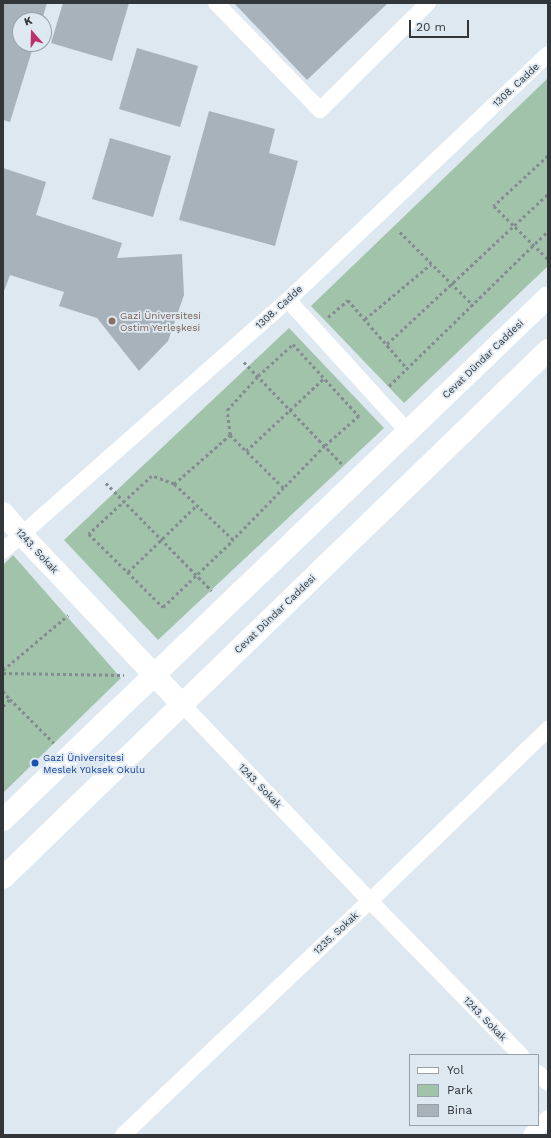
<!DOCTYPE html>
<meta charset="utf-8">
<style>
body{margin:0}
#map{position:relative;width:551px;height:1138px;overflow:hidden;background:#dee8f1;font-family:"Work Sans",sans-serif}
div>[style]{position:absolute}
.green>*{inset:0;background:#a0c3aa}
.building>*{inset:0;background:#a8b2ba}
.path>*{height:2.5px;margin-top:-1.25px;transform-origin:0;background:repeating-linear-gradient(90deg,#848b91 0 3px,transparent 0 6px)}
.street>*{height:16px;margin:-8px;padding:0 8px;transform-origin:8px;border-radius:8px;background:#fff}
.secondary>*{height:22px;margin:-11px;padding:0 11px;transform-origin:11px;border-radius:11px;background:#fff}
.dots>*{width:11px;height:11px;translate:-50% -50%;box-sizing:border-box;border:2px solid #dee8f1;border-radius:50%}
span{translate:-50% -50%;white-space:nowrap;text-align:center;line-height:1.15;-webkit-text-stroke:3.5px #dee8f1;paint-order:stroke}
.street-label{font-size:10px;color:#323639}
.education-label{font-size:10px;color:#785e54}
.left{translate:0 -50%;text-align:left}
.transit-label{font-size:10px;color:#164399}
.frame{position:absolute;inset:0;border:4px solid #323639;pointer-events:none}
.legend{position:absolute;left:409px;top:1054px;width:130px;height:72px;box-sizing:border-box;background:#dee8f1;border:1px solid #99a1a7;margin:0;padding:5px 7px;list-style:none;font-size:12px;color:#323639}
.legend li{display:flex;align-items:center;gap:8px;height:20px}
.legend b{width:20px;border:1px solid #99a1a7}
.north{position:absolute;left:12px;top:12px;width:40px;height:40px;box-sizing:border-box;background:#dee8f1;border:1px solid #99a1a7;border-radius:50%;rotate:340deg;font-size:11px;font-weight:700;line-height:16px;text-align:center;color:#323639}
.north::after{content:'';display:block;margin:auto;width:14px;height:18px;background:#ba316d;clip-path:polygon(50% 0,100% 100%,50% 72%,0 100%)}
.scale{position:absolute;left:409px;top:20px;width:60px;height:18px;box-sizing:border-box;border:2px solid #323639;border-top:0;padding-left:5px;font-size:12px;line-height:14px;white-space:nowrap;color:#323639;-webkit-text-stroke:3px #dee8f1;paint-order:stroke}
</style>
<div id="map">
<div class="green">
<i style="clip-path:polygon(548px 78px,548px 266px,404px 403px,311px 306px)"></i>
<i style="clip-path:polygon(289px 328px,384px 428px,158px 640px,64px 540px)"></i>
<i style="clip-path:polygon(13px 555px,121px 678px,3px 793px,3px 565px)"></i>
</div>
<div class="building">
<i style="clip-path:polygon(3px 3px,47px 3px,42px 20px,20px 20px,20px 44px,34px 44px,10px 122px,3px 120px)"></i>
<i style="clip-path:polygon(63px 3px,129px 3px,112px 61px,51px 43px)"></i>
<i style="clip-path:polygon(234px 3px,388px 3px,307px 80px)"></i>
<i style="clip-path:polygon(137px 48px,198px 66px,180px 127px,119px 109px)"></i>
<i style="clip-path:polygon(209px 111px,275px 129px,269px 153px,298px 161px,275px 246px,179px 220px)"></i>
<i style="clip-path:polygon(110px 138px,171px 156px,153px 217px,92px 199px)"></i>
<i style="clip-path:polygon(3px 168px,46px 182px,36px 215px,122px 243px,117px 258px,182px 254px,184px 295px,168px 341px,139px 371px,97px 318px,59px 306px,64px 292px,10px 275px,3px 294px)"></i>
</div>
<div class="path">
<i style="left:548px;top:156px;width:74px;rotate:137.2deg"></i>
<i style="left:494px;top:206px;width:76px;rotate:44.5deg"></i>
<i style="left:400px;top:232px;width:103px;rotate:45deg"></i>
<i style="left:328px;top:317px;width:26px;rotate:-40deg"></i>
<i style="left:348px;top:300px;width:90px;rotate:49.1deg"></i>
<i style="left:365px;top:319px;width:86px;rotate:-39.8deg"></i>
<i style="left:387px;top:344px;width:220px;rotate:-43deg"></i>
<i style="left:244px;top:362px;width:143px;rotate:46.1deg"></i>
<i style="left:389px;top:386px;width:222px;rotate:-44.3deg"></i>
<i style="left:230px;top:435px;width:25px;rotate:-97deg"></i>
<i style="left:227px;top:410px;width:46px;rotate:-47.6deg"></i>
<i style="left:258px;top:376px;width:47px;rotate:-42.4deg"></i>
<i style="left:293px;top:344px;width:98px;rotate:47.5deg"></i>
<i style="left:359px;top:416px;width:45px;rotate:138.6deg"></i>
<i style="left:325px;top:446px;width:59px;rotate:134.3deg"></i>
<i style="left:246px;top:451px;width:107px;rotate:-43.1deg"></i>
<i style="left:106px;top:483px;width:151px;rotate:45.5deg"></i>
<i style="left:174px;top:484px;width:74px;rotate:-41.2deg"></i>
<i style="left:230px;top:435px;width:76px;rotate:44.5deg"></i>
<i style="left:284px;top:488px;width:73px;rotate:134.4deg"></i>
<i style="left:233px;top:540px;width:81px;rotate:-136.5deg"></i>
<i style="left:174px;top:484px;width:23px;rotate:-160deg"></i>
<i style="left:152px;top:476px;width:86px;rotate:137.4deg"></i>
<i style="left:89px;top:534px;width:104px;rotate:44.6deg"></i>
<i style="left:163px;top:607px;width:97px;rotate:-43.7deg"></i>
<i style="left:128px;top:572px;width:96px;rotate:-44.2deg"></i>
<i style="left:3px;top:670px;width:85px;rotate:-40.2deg"></i>
<i style="left:3px;top:673px;width:121px;rotate:0.9deg"></i>
<i style="left:3px;top:691px;width:11px;rotate:49deg"></i>
<i style="left:3px;top:706px;width:10px;rotate:-45deg"></i>
<i style="left:10px;top:699px;width:62px;rotate:45deg"></i>
</div>
<div class="street">
<i style="left:216px;top:3px;width:149px;rotate:45.8deg"></i>
<i style="left:320px;top:110px;width:152px;rotate:-44.7deg"></i>
<i style="left:288px;top:300px;width:178px;rotate:47.7deg"></i>
<i style="left:3px;top:551px;width:380px;rotate:-41.4deg"></i>
<i style="left:288px;top:300px;width:358px;rotate:-43.4deg"></i>
<i style="left:182px;top:704px;width:272px;rotate:46.3deg"></i>
<i style="left:370px;top:901px;width:216px;rotate:45.6deg"></i>
<i style="left:538px;top:1073px;width:14px;rotate:45deg"></i>
<i style="left:123px;top:1135px;width:340px;rotate:-43.5deg"></i>
<i style="left:370px;top:901px;width:248px;rotate:-44deg"></i>
<i style="left:531px;top:1135px;width:24px;rotate:-45deg"></i>
</div>
<div class="secondary">
<i style="left:3px;top:513px;width:28px;rotate:49deg"></i>
<i style="left:21px;top:534px;width:234px;rotate:46.6deg"></i>
<i style="left:3px;top:820px;width:755px;rotate:-43.82deg"></i>
<i style="left:3px;top:878px;width:759px;rotate:-44.09deg"></i>
</div>
<div class="dots">
<i style="left:112px;top:321px;background:#8d6e63"></i>
<i style="left:35px;top:763px;background:#1a4fb4"></i>
</div>
<div class="street-label">
<span style="left:516px;top:85px;rotate:-43deg">1308. Cadde</span>
<span style="left:279px;top:307px;rotate:-42deg">1308. Cadde</span>
<span style="left:483px;top:359px;rotate:-44deg">Cevat Dündar Caddesi</span>
<span style="left:37px;top:551px;rotate:47deg">1243. Sokak</span>
<span style="left:275px;top:614px;rotate:-44deg">Cevat Dündar Caddesi</span>
<span style="left:260px;top:786px;rotate:46deg">1243. Sokak</span>
<span style="left:336px;top:933px;rotate:-43deg">1235. Sokak</span>
<span style="left:485px;top:1019px;rotate:46deg">1243. Sokak</span>
</div>
<div class="education-label">
<span class="left" style="left:120px;top:321px">Gazi Üniversitesi<br>Ostim Yerleşkesi</span>
</div>
<div class="transit-label">
<span class="left" style="left:43px;top:763px">Gazi Üniversitesi<br>Meslek Yüksek Okulu</span>
</div>
<div class="frame"></div>
<ul class="legend">
<li><b style="height:5px;background:#fff"></b>Yol</li>
<li><b style="height:11px;background:#a0c3aa"></b>Park</li>
<li><b style="height:11px;background:#a8b2ba"></b>Bina</li>
</ul>
<div class="north">K</div>
<div class="scale">20 m</div>
</div>
